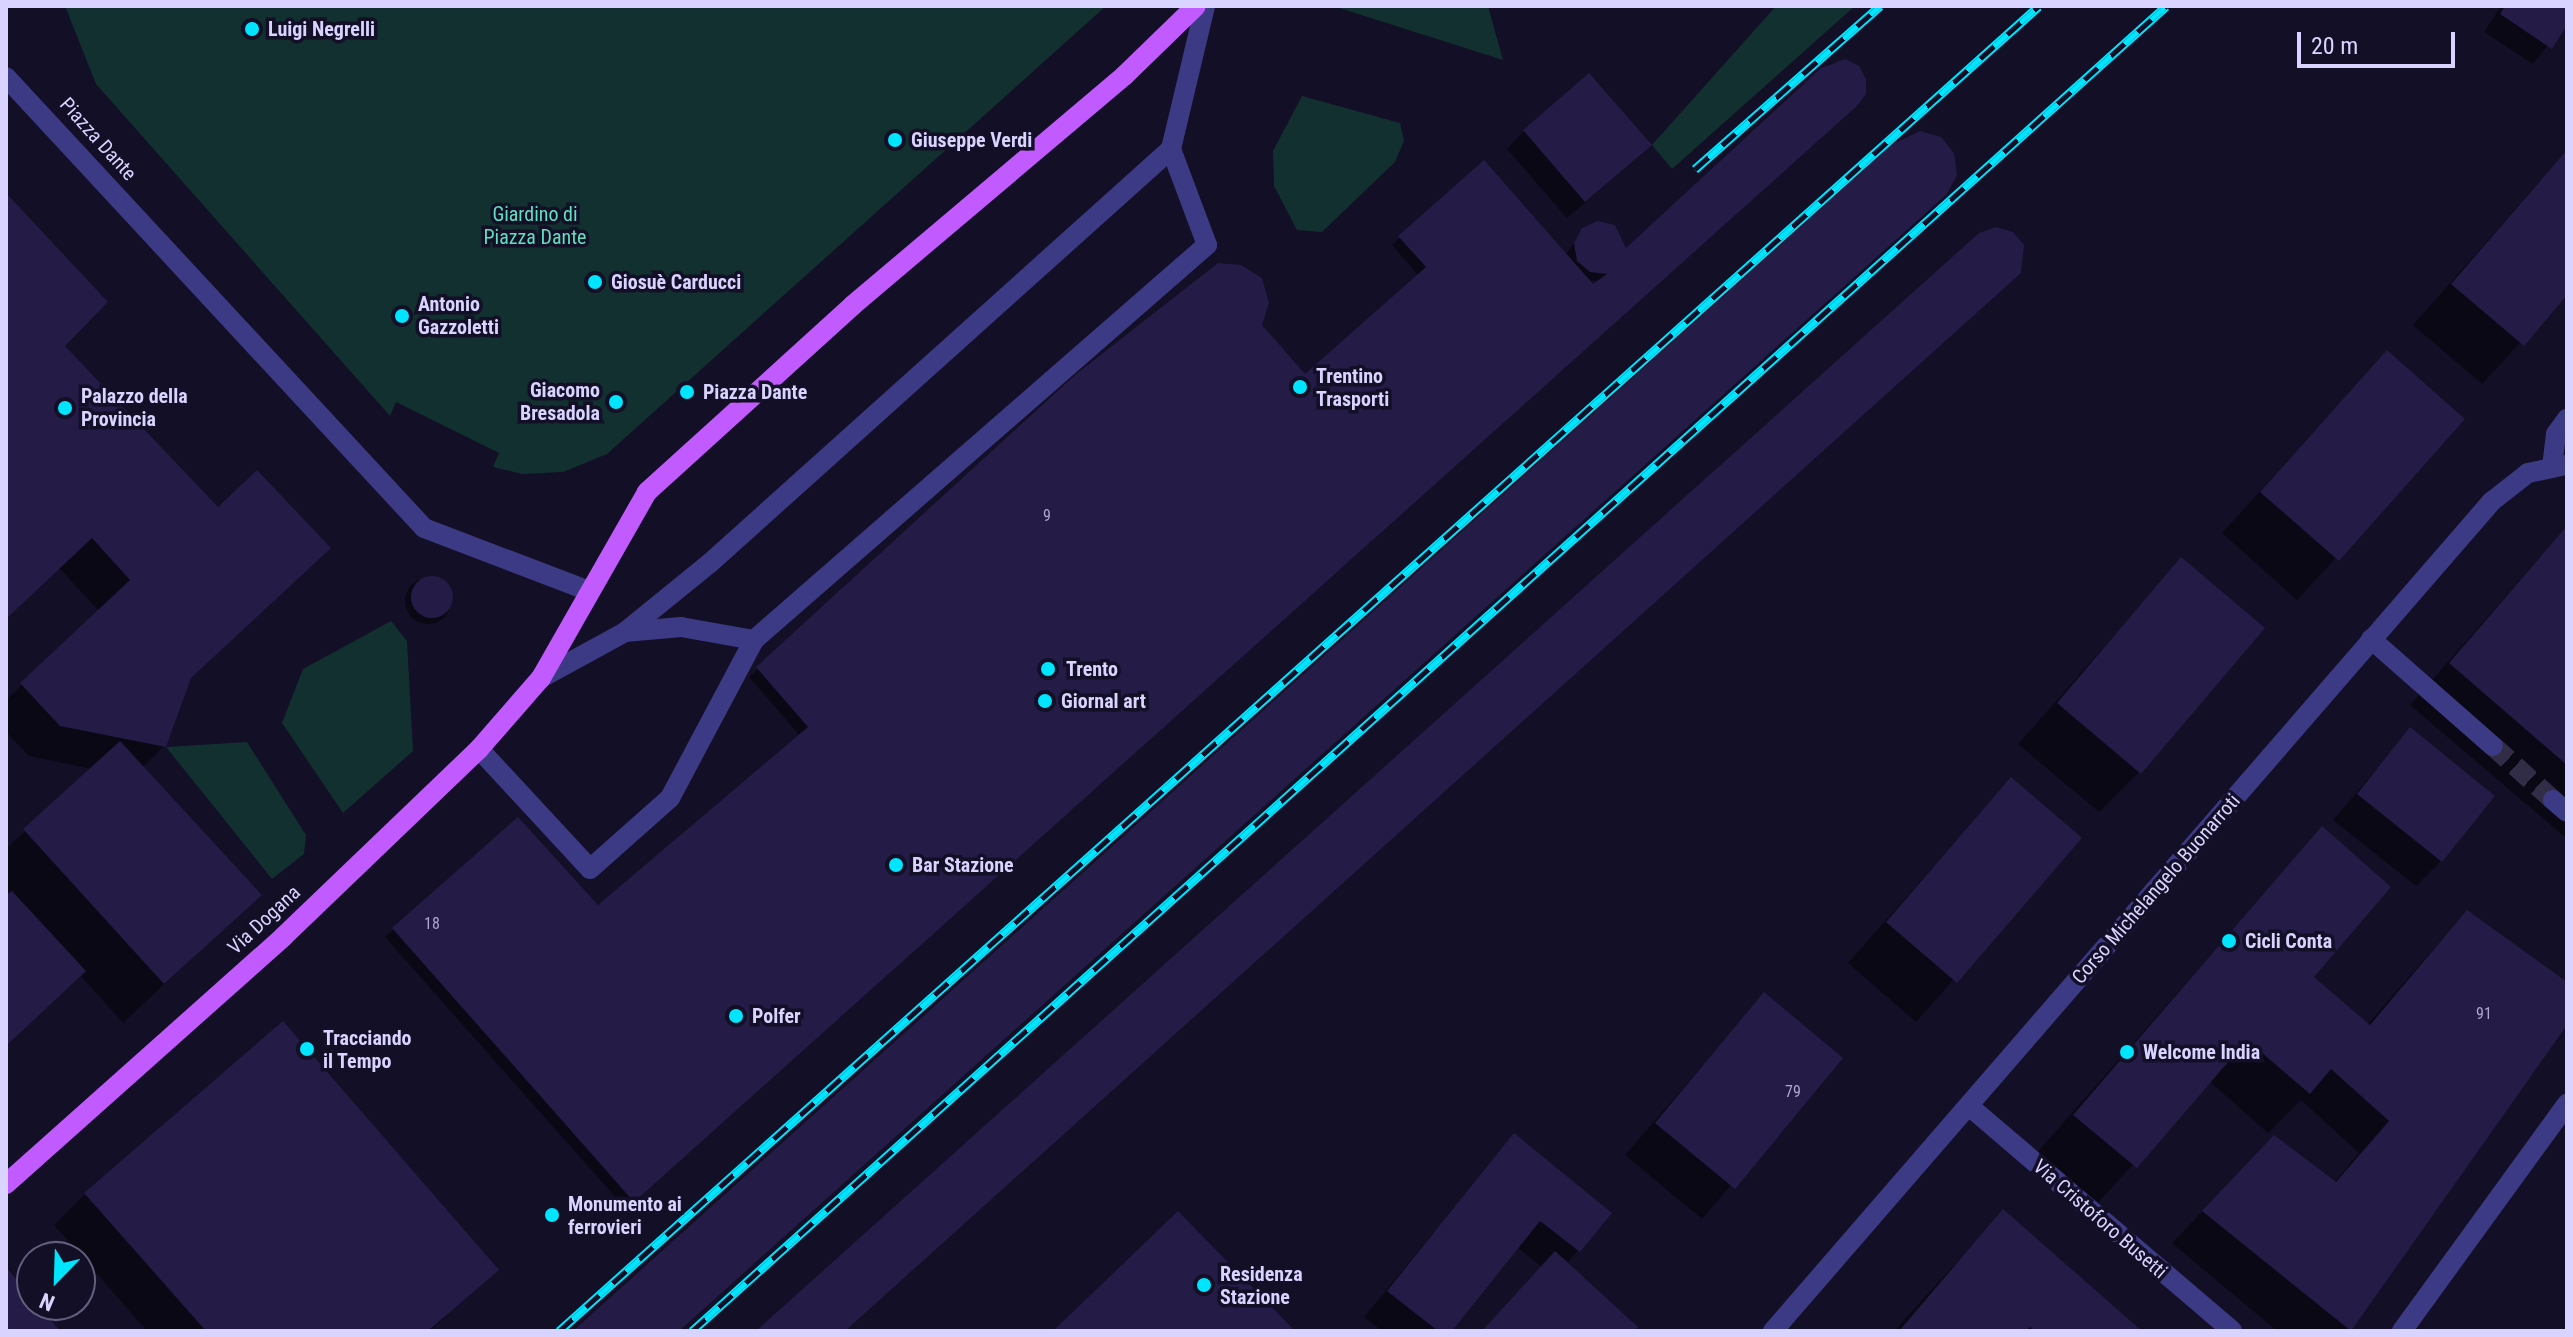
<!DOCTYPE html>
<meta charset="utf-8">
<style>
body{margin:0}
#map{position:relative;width:2573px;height:1337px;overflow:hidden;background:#130f26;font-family:"Roboto Condensed",sans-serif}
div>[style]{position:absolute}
.green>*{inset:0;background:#12302f}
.shadow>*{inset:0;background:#0007}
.round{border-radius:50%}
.building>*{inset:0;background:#241b47}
.minor-tunnel>*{height:20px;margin-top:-10px;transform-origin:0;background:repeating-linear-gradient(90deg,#312d47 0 20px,transparent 0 30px)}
.minor>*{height:20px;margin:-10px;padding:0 10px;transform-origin:10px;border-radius:10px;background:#3d3a85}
.major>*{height:20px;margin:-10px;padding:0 10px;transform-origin:10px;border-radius:10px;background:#c25bff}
.rail>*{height:9px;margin-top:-4.5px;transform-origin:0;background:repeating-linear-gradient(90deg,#130f26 0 18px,#00e5ff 0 36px);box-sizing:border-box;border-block:2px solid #00e5ff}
.dots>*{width:22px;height:22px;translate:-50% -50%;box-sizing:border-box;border:4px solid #130f26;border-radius:50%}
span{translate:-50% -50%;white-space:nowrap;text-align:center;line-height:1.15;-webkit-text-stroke:7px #130f26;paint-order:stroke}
.number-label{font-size:16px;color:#aca6d1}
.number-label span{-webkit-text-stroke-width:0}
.poi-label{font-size:20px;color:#d9d4ff;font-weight:700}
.left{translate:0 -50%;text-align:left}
.right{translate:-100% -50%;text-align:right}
.street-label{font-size:20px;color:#d9d4ff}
.park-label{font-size:20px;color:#5fe0c0}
.frame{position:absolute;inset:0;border:8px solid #d9d4ff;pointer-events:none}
.north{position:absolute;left:16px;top:1241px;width:80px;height:80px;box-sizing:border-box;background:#130f26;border:2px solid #625e7d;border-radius:50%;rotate:203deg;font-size:22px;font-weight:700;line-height:32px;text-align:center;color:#d9d4ff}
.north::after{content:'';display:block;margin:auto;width:28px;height:36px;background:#00e5ff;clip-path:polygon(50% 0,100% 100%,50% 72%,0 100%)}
.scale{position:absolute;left:2297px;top:32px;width:158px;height:36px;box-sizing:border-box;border:4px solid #d9d4ff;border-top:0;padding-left:10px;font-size:24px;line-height:28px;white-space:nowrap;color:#d9d4ff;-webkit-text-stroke:6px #130f26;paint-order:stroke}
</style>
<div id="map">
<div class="green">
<i style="clip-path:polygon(65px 6px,1106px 6px,607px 454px,563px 472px,522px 474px,493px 467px,499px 453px,396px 402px,390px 416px,96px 84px)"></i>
<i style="clip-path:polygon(1333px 6px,1488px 6px,1503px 60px)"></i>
<i style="clip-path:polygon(1776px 6px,1855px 6px,1672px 169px,1652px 145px)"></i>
<i style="clip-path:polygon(1302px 96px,1400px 123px,1404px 141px,1395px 162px,1322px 232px,1297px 230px,1274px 186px,1273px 151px)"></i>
<i style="clip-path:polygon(391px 621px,407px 641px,413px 751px,343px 813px,282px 723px,303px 669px)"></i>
<i style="clip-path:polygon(247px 742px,306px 835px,304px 854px,272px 879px,166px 747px)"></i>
</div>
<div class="shadow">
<i style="clip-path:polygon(2501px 6px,2567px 6px,2567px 21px,2533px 64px,2484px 32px)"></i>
<i style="clip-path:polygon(evenodd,1844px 61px,1846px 114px,625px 1208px,385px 937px,394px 929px,598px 908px,800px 736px,749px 677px,1077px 376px,1260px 326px,1304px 377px,1419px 276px,1392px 245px,1400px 237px,1565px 256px,1583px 230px,1626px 252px,1829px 64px,1844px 61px,1587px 280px,1600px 281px,1593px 287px,1587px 280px)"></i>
<i style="clip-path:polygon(1524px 131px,1632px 162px,1567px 218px,1507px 149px)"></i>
<i style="clip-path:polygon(2567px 151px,2567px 292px,2482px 384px,2413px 325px)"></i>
<i style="clip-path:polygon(6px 197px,189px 680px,164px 746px,142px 768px,259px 895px,123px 1023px,80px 975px,6px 1046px,6px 849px,92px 769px,29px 756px,6px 732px,6px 700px,99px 611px,59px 568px,6px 618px)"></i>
<i style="clip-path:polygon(2387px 352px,2463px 419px,2297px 600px,2222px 533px)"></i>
<i style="clip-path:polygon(2567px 527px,2567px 838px,2566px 838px,2410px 705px)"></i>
<i style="clip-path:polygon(2182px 559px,2139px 772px,2099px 812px,2018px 744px)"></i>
<i class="round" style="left:405px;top:578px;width:46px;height:46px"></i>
<i style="clip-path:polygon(2410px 730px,2441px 861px,2416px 886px,2333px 820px)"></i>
<i style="clip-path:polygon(2011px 779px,2079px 838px,1916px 1022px,1848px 963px)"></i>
<i style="clip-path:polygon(2322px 829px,2311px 977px,2367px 1025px,2450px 930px,2567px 984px,2567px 1022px,2348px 1331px,2277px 1331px,2172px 1243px,2243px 1169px,2334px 1183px,2359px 1153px,2301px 1100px,2268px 1133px,2209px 1081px,2095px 1206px,2034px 1156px)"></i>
<i style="clip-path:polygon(1764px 995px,1840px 1058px,1702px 1219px,1625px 1155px)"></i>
<i style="clip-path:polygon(1514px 1136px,1610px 1213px,1566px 1264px,1631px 1331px,1483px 1331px,1542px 1267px,1517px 1247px,1450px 1331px,1382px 1331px,1364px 1317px)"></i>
<i style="clip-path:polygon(85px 1194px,496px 1269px,430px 1331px,147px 1331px,54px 1225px)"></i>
<i style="clip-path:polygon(2003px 1212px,2139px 1331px,1894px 1331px)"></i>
</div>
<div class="building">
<i style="clip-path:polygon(2505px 6px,2567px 6px,2567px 25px,2552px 49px,2500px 14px)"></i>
<i style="clip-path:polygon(1845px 59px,1859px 66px,1866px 79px,1866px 94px,1857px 106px,634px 1202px,392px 928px,518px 817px,598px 905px,808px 727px,756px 667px,1075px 375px,1218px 263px,1241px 265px,1262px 278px,1269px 303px,1262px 325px,1305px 374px,1426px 267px,1398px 236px,1484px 160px,1593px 284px,1607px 274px,1590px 272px,1577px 261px,1574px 243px,1582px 228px,1598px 221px,1615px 225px,1626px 248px,1821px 68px)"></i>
<i style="clip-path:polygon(1589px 73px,1652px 145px,1585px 202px,1523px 130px)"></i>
<i style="clip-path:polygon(1920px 131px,1941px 137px,1954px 153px,1957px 175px,1947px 194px,679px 1331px,573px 1331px,1893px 144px)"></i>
<i style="clip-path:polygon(2567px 150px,2567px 295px,2524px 346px,2451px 284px)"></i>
<i style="clip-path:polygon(6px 193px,108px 302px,65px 346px,218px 507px,257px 470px,331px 548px,191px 678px,166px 747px,60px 726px,20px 683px,130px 580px,92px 538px,6px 619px)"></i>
<i style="clip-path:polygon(1996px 227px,2013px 232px,2024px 245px,2021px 273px,845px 1331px,756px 1331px,1979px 233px)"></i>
<i style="clip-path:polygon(2387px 350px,2465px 419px,2339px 561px,2260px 492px)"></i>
<i style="clip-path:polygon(2567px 526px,2567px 765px,2449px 663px)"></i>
<i style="clip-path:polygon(2181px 557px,2265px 628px,2141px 774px,2057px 703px)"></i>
<i class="round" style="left:411px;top:576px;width:42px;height:42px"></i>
<i style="clip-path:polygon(2410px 727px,2495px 796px,2442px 862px,2357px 794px)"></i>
<i style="clip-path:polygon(120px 741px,262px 895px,164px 984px,23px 829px)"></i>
<i style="clip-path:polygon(2011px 777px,2082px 838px,1957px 983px,1886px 922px)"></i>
<i style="clip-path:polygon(2322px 826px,2391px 887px,2314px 977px,2370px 1025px,2467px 910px,2567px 982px,2567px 1025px,2351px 1331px,2202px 1211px,2274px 1135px,2336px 1182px,2389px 1121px,2331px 1069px,2310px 1094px,2247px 1040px,2137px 1168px,2073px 1115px)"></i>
<i style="clip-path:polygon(12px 891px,86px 971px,6px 1046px,6px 895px)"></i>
<i style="clip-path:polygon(1764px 992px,1843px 1058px,1735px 1189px,1655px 1123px)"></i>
<i style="clip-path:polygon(283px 1021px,499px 1270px,428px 1331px,206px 1331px,84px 1193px)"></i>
<i style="clip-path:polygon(1514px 1133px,1612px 1213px,1580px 1252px,1540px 1221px,1452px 1331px,1438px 1331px,1387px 1291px)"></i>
<i style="clip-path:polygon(2003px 1209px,2142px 1331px,2035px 1331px,2030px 1327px,2026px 1331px,1899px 1331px)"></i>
<i style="clip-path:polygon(1178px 1211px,1295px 1331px,1053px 1331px)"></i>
<i style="clip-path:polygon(1555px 1251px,1638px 1327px,1634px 1331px,1482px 1331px)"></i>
<i style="clip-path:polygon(6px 1267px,32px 1298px,32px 1305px,38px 1305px,60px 1331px,6px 1331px)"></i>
</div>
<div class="minor-tunnel">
<i style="left:2493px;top:746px;width:81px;rotate:42deg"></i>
</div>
<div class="minor">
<i style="left:6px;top:77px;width:615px;rotate:47.17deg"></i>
<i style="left:424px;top:528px;width:177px;rotate:20.9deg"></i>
<i style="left:2552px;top:467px;width:33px;rotate:-83deg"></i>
<i style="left:2556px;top:434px;width:19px;rotate:-54deg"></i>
<i style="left:625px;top:632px;width:56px;rotate:-5.1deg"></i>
<i style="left:681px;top:627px;width:74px;rotate:10.1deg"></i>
<i style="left:754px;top:640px;width:601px;rotate:-41.09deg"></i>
<i style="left:1207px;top:245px;width:103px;rotate:-110.6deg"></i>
<i style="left:2371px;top:639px;width:162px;rotate:41.3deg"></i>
<i style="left:541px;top:678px;width:96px;rotate:-28.7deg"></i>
<i style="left:625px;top:632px;width:109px;rotate:-39.1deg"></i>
<i style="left:710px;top:563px;width:620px;rotate:-41.93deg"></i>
<i style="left:1171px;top:149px;width:147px;rotate:-76.6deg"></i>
<i style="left:479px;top:749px;width:163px;rotate:47.2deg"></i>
<i style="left:590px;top:869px;width:107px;rotate:-41.6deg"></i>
<i style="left:670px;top:798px;width:179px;rotate:-62deg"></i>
<i style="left:2553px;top:800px;width:18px;rotate:41deg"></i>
<i style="left:1969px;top:1106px;width:346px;rotate:40.5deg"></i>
<i style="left:1773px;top:1331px;width:1097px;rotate:-49.1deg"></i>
<i style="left:2491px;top:502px;width:47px;rotate:-38.1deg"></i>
<i style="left:2528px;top:473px;width:40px;rotate:-12deg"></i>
<i style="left:2402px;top:1331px;width:281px;rotate:-54deg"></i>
</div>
<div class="major">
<i style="left:6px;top:1184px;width:371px;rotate:-41.7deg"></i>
<i style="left:283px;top:937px;width:272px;rotate:-43.8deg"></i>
<i style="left:479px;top:749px;width:94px;rotate:-48.9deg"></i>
<i style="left:541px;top:678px;width:214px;rotate:-60.3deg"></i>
<i style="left:647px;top:492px;width:278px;rotate:-42.2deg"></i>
<i style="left:853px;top:305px;width:355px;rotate:-40.2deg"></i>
<i style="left:1124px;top:76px;width:100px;rotate:-44.2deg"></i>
</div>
<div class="rail">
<i style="left:1695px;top:169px;width:247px;rotate:-41.4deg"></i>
<i style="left:559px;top:1331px;width:1986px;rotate:-41.84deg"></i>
<i style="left:692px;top:1331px;width:1982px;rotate:-41.95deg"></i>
</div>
<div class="dots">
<i style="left:252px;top:29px;background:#00e5ff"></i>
<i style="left:895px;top:140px;background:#00e5ff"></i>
<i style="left:595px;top:282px;background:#00e5ff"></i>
<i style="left:402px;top:316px;background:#00e5ff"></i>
<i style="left:1300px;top:387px;background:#00e5ff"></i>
<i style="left:687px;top:392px;background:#00e5ff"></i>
<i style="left:616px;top:402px;background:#00e5ff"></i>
<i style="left:65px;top:408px;background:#00e5ff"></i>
<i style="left:1048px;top:669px;background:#00e5ff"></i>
<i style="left:1045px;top:701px;background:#00e5ff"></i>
<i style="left:896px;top:865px;background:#00e5ff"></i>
<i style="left:2229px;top:941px;background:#00e5ff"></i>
<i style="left:736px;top:1016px;background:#00e5ff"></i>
<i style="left:307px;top:1049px;background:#00e5ff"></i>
<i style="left:2127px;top:1052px;background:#00e5ff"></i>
<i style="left:552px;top:1215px;background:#00e5ff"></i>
<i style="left:1204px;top:1285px;background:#00e5ff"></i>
</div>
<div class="number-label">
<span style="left:1047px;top:516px">9</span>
<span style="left:432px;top:924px">18</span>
<span style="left:2484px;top:1014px">91</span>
<span style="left:1793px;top:1092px">79</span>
</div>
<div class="poi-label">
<span class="left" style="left:268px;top:29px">Luigi Negrelli</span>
<span class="left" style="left:911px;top:140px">Giuseppe Verdi</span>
<span class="left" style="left:611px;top:282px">Giosuè Carducci</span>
<span class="left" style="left:418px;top:316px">Antonio<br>Gazzoletti</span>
<span class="left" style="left:1316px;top:388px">Trentino<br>Trasporti</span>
<span class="right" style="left:600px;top:402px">Giacomo<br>Bresadola</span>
<span class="left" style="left:703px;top:392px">Piazza Dante</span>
<span class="left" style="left:81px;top:408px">Palazzo della<br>Provincia</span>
<span class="left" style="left:1066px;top:669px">Trento</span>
<span class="left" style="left:1061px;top:701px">Giornal art</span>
<span class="left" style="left:912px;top:865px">Bar Stazione</span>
<span class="left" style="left:2245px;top:941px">Cicli Conta</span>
<span class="left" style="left:752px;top:1016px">Polfer</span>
<span class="left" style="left:323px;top:1050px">Tracciando<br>il Tempo</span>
<span class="left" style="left:2143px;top:1052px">Welcome India</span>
<span class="left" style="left:568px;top:1216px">Monumento ai<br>ferrovieri</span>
<span class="left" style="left:1220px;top:1286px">Residenza<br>Stazione</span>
</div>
<div class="street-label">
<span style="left:98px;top:139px;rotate:48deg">Piazza Dante</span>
<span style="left:2156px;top:889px;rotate:-49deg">Corso Michelangelo Buonarroti</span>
<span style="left:264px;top:920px;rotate:-43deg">Via Dogana</span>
<span style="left:2100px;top:1219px;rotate:41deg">Via Cristoforo Busetti</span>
</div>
<div class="park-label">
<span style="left:535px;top:226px">Giardino di<br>Piazza Dante</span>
</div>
<div class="frame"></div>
<div class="north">N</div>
<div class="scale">20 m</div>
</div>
